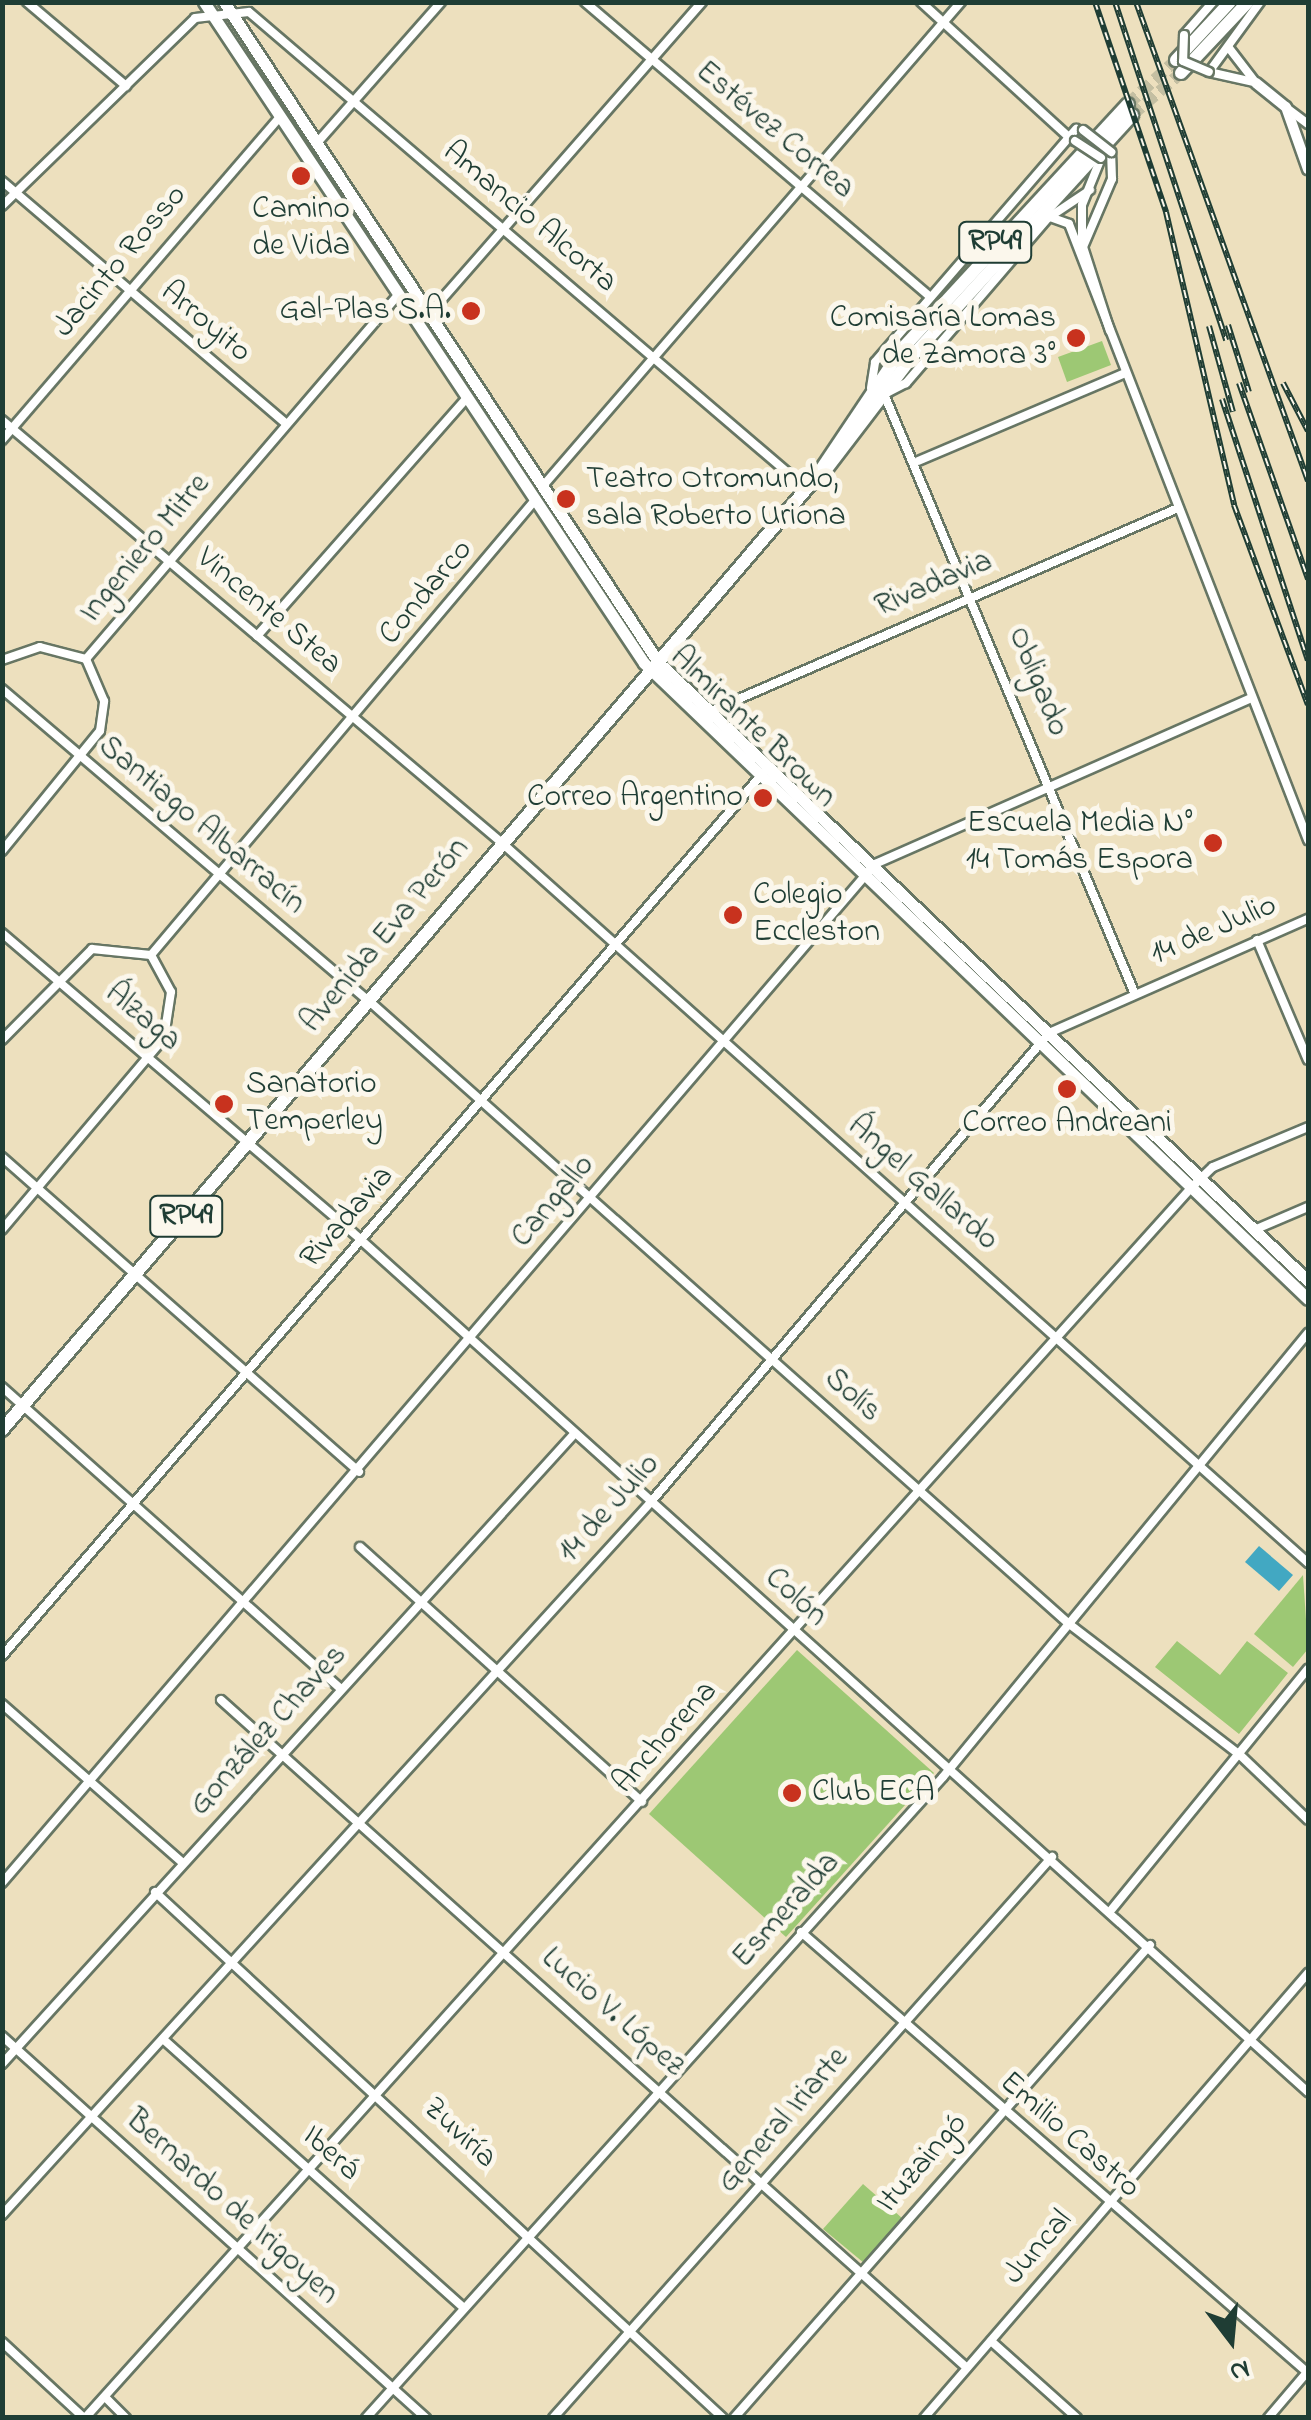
<!DOCTYPE html>
<meta charset="utf-8">
<style>
body{margin:0}
#map{position:relative;width:1311px;height:2420px;overflow:hidden;background:#ede0be;font-family:"Indie Flower",sans-serif}
div>[style]{position:absolute}
.green>*{inset:0;background:#9dc874}
.water>*{inset:0;background:#42a8c2}
.primary-tunnel>*{height:12px;margin-top:-6px;transform-origin:0;background:repeating-linear-gradient(90deg,#c4bfa2 0 12px,transparent 0 18px)}
.roads{filter:drop-shadow(2px 0 #677664) drop-shadow(-2px 0 #677664) drop-shadow(0 2px #677664) drop-shadow(0 -2px #677664)}
.minor>*{height:8px;margin:-4px;padding:0 4px;transform-origin:4px;border-radius:4px;background:#fff}
.tertiary>*{height:10px;margin:-5px;padding:0 5px;transform-origin:5px;border-radius:5px;background:#fff}
.secondary>*{height:11px;margin:-5.5px;padding:0 5.5px;transform-origin:5.5px;border-radius:5.5px;background:#fff}
.primary>*{height:12px;margin:-6px;padding:0 6px;transform-origin:6px;border-radius:6px;background:#fff}
.rail>*{height:6px;margin-top:-3px;transform-origin:0;background:repeating-linear-gradient(90deg,#fbf7ec 0 8px,#1f3d34 0 16px);box-sizing:border-box;border-block:2px solid #1f3d34}
.bridges{filter:drop-shadow(2px 0 #677664) drop-shadow(-2px 0 #677664) drop-shadow(0 2px #677664) drop-shadow(0 -2px #677664)}
.minor-bridge>*{height:8px;margin:-4px;padding:0 4px;transform-origin:4px;border-radius:4px;background:#fff}
.dots>*{width:28px;height:28px;translate:-50% -50%;box-sizing:border-box;border:5px solid #fbf7ec;border-radius:50%}
span{translate:-50% -50%;white-space:nowrap;text-align:center;line-height:1.15;-webkit-text-stroke:10px #fbf7ec;paint-order:stroke}
.shield-label span{padding:2px 8px;background:#fbf7ec;border:2px solid;border-radius:8px;-webkit-text-stroke-width:0}
.shield-label{font-size:30px;color:#1f3d34;font-weight:700}
.street-label{font-size:32px;color:#1f3d34}
.poi-label{font-size:32px;color:#1f3d34}
.right{translate:-100% -50%;text-align:right}
.left{translate:0 -50%;text-align:left}
.frame{position:absolute;inset:0;border:5px solid #1f3d34;pointer-events:none}
.north{position:absolute;left:1181px;top:2290px;width:100px;height:100px;-webkit-text-stroke:8px #fbf7ec;paint-order:stroke;rotate:164deg;font-size:28px;font-weight:700;line-height:40px;text-align:center;color:#1f3d34}
.north::after{content:'';display:block;margin:auto;width:35px;height:45px;background:#1f3d34;clip-path:polygon(50% 0,100% 100%,50% 72%,0 100%)}
</style>
<div id="map">
<div class="green">
<i style="clip-path:polygon(1102px 341px,1111px 365px,1067px 382px,1058px 357px)"></i>
<i style="clip-path:polygon(1303px 1575px,1308px 1649px,1293px 1667px,1254px 1634px)"></i>
<i style="clip-path:polygon(1177px 1641px,1220px 1675px,1247px 1641px,1288px 1673px,1239px 1734px,1155px 1667px)"></i>
<i style="clip-path:polygon(797px 1650px,934px 1773px,786px 1937px,649px 1814px)"></i>
<i style="clip-path:polygon(863px 2184px,902px 2218px,864px 2263px,823px 2229px)"></i>
</div>
<div class="water">
<i style="clip-path:polygon(1259px 1546px,1293px 1575px,1279px 1591px,1245px 1562px)"></i>
</div>
<div class="primary-tunnel">
<i style="left:1128px;top:104px;width:65px;rotate:-42.5deg"></i>
<i style="left:1132px;top:115px;width:65px;rotate:-40.6deg"></i>
</div>
<div class="roads">
<div class="minor">
<i style="left:27px;top:2px;width:130px;rotate:40.3deg"></i>
<i style="left:585px;top:2px;width:454px;rotate:40.5deg"></i>
<i style="left:921px;top:2px;width:205px;rotate:42.4deg"></i>
<i style="left:1184px;top:35px;width:44px;rotate:-48.7deg"></i>
<i style="left:1229px;top:48px;width:44px;rotate:52.4deg"></i>
<i style="left:1209px;top:72px;width:87px;rotate:-53.9deg"></i>
<i style="left:1209px;top:72px;width:45px;rotate:12.8deg"></i>
<i style="left:1288px;top:109px;width:25px;rotate:37deg"></i>
<i style="left:316px;top:144px;width:189px;rotate:-48.6deg"></i>
<i style="left:2px;top:181px;width:372px;rotate:40.5deg"></i>
<i style="left:1090px;top:190px;width:50px;rotate:146.3deg"></i>
<i style="left:1048px;top:218px;width:218px;rotate:130.7deg"></i>
<i style="left:906px;top:383px;width:25px;rotate:153deg"></i>
<i style="left:884px;top:394px;width:648px;rotate:67.31deg"></i>
<i style="left:2px;top:206px;width:269px;rotate:-44.2deg"></i>
<i style="left:195px;top:18px;width:54px;rotate:-6.3deg"></i>
<i style="left:249px;top:12px;width:734px;rotate:40.53deg"></i>
<i style="left:1050px;top:217px;width:20px;rotate:20deg"></i>
<i style="left:1069px;top:224px;width:661px;rotate:68.79deg"></i>
<i style="left:1082px;top:244px;width:39px;rotate:-90deg"></i>
<i style="left:1082px;top:205px;width:51px;rotate:-68deg"></i>
<i style="left:428px;top:315px;width:416px;rotate:-48.8deg"></i>
<i style="left:1110px;top:331px;width:88px;rotate:-107.8deg"></i>
<i style="left:1083px;top:247px;width:74px;rotate:-66.9deg"></i>
<i style="left:1112px;top:179px;width:27px;rotate:-92deg"></i>
<i style="left:871px;top:388px;width:26px;rotate:-81deg"></i>
<i style="left:875px;top:362px;width:308px;rotate:-49.2deg"></i>
<i style="left:2px;top:420px;width:655px;rotate:40.23deg"></i>
<i style="left:502px;top:843px;width:1081px;rotate:41.77deg"></i>
<i style="left:2px;top:440px;width:425px;rotate:-49.3deg"></i>
<i style="left:918px;top:461px;width:225px;rotate:-23deg"></i>
<i style="left:542px;top:487px;width:641px;rotate:-49.18deg"></i>
<i style="left:257px;top:636px;width:315px;rotate:-48.6deg"></i>
<i style="left:2px;top:660px;width:40px;rotate:-18.9deg"></i>
<i style="left:40px;top:647px;width:48px;rotate:14.6deg"></i>
<i style="left:2px;top:689px;width:480px;rotate:40.4deg"></i>
<i style="left:368px;top:1000px;width:937px;rotate:41.67deg"></i>
<i style="left:1068px;top:1623px;width:215px;rotate:37.5deg"></i>
<i style="left:1239px;top:1754px;width:95px;rotate:43.7deg"></i>
<i style="left:711px;top:711px;width:509px;rotate:-23.49deg"></i>
<i style="left:2px;top:851px;width:155px;rotate:-50.8deg"></i>
<i style="left:100px;top:731px;width:30px;rotate:-82deg"></i>
<i style="left:104px;top:701px;width:46px;rotate:-113.2deg"></i>
<i style="left:86px;top:659px;width:477px;rotate:-49.4deg"></i>
<i style="left:2px;top:933px;width:472px;rotate:40.5deg"></i>
<i style="left:361px;top:1240px;width:1274px;rotate:41.98deg"></i>
<i style="left:1257px;top:940px;width:130px;rotate:67deg"></i>
<i style="left:151px;top:955px;width:597px;rotate:-49.83deg"></i>
<i style="left:2px;top:1040px;width:128px;rotate:-45.3deg"></i>
<i style="left:92px;top:949px;width:59px;rotate:5.8deg"></i>
<i style="left:151px;top:955px;width:42px;rotate:61.6deg"></i>
<i style="left:171px;top:992px;width:47px;rotate:98.7deg"></i>
<i style="left:164px;top:1038px;width:251px;rotate:130.2deg"></i>
<i style="left:2px;top:1157px;width:476px;rotate:41.4deg"></i>
<i style="left:1254px;top:1230px;width:59px;rotate:-23.1deg"></i>
<i style="left:2px;top:1387px;width:454px;rotate:41.7deg"></i>
<i style="left:360px;top:1547px;width:380px;rotate:42.1deg"></i>
<i style="left:2px;top:1656px;width:1166px;rotate:-49.24deg"></i>
<i style="left:221px;top:1700px;width:1001px;rotate:41.84deg"></i>
<i style="left:2px;top:1704px;width:240px;rotate:41.3deg"></i>
<i style="left:2px;top:1883px;width:1342px;rotate:-49.41deg"></i>
<i style="left:875px;top:864px;width:411px;rotate:-23.8deg"></i>
<i style="left:155px;top:1892px;width:774px;rotate:42.8deg"></i>
<i style="left:1112px;top:1909px;width:310px;rotate:-50.8deg"></i>
<i style="left:801px;top:1932px;width:672px;rotate:41.02deg"></i>
<i style="left:2px;top:2036px;width:571px;rotate:42.02deg"></i>
<i style="left:163px;top:2039px;width:404px;rotate:41.8deg"></i>
<i style="left:2px;top:2064px;width:851px;rotate:-47.76deg"></i>
<i style="left:2px;top:2215px;width:963px;rotate:-47.69deg"></i>
<i style="left:650px;top:1503px;width:617px;rotate:-49.67deg"></i>
<i style="left:1049px;top:1033px;width:283px;rotate:-23.8deg"></i>
<i style="left:991px;top:2341px;width:115px;rotate:41.8deg"></i>
<i style="left:2px;top:2342px;width:112px;rotate:42.8deg"></i>
<i style="left:105px;top:2397px;width:30px;rotate:45deg"></i>
<i style="left:85px;top:2418px;width:1654px;rotate:-48.04deg"></i>
<i style="left:1191px;top:1188px;width:30px;rotate:-44deg"></i>
<i style="left:1213px;top:1167px;width:103px;rotate:-22.8deg"></i>
<i style="left:366px;top:2418px;width:862px;rotate:-48.01deg"></i>
<i style="left:943px;top:1777px;width:575px;rotate:-50.58deg"></i>
<i style="left:553px;top:2418px;width:751px;rotate:-48.35deg"></i>
<i style="left:734px;top:2418px;width:630px;rotate:-48.67deg"></i>
<i style="left:924px;top:2418px;width:588px;rotate:-49.21deg"></i>
<i style="left:1268px;top:2418px;width:62px;rotate:-49.6deg"></i>
</div>
<div class="tertiary">
<i style="left:1256px;top:83px;width:38px;rotate:39deg"></i>
<i style="left:1286px;top:107px;width:66px;rotate:70.5deg"></i>
</div>
<div class="secondary">
<i style="left:204px;top:2px;width:794px;rotate:56.35deg"></i>
<i style="left:644px;top:663px;width:919px;rotate:43.77deg"></i>
<i style="left:224px;top:2px;width:790px;rotate:56.67deg"></i>
<i style="left:658px;top:662px;width:898px;rotate:43.6deg"></i>
</div>
<div class="primary">
<i style="left:1176px;top:60px;width:79px;rotate:-47deg"></i>
<i style="left:1181px;top:73px;width:98px;rotate:-46.7deg"></i>
<i style="left:824px;top:472px;width:150px;rotate:-52.6deg"></i>
<i style="left:915px;top:353px;width:322px;rotate:-47.6deg"></i>
<i style="left:2px;top:1430px;width:1250px;rotate:-49.48deg"></i>
<i style="left:814px;top:480px;width:158px;rotate:-56.1deg"></i>
<i style="left:902px;top:349px;width:333px;rotate:-47.3deg"></i>
</div>
</div>
<div class="rail">
<i style="left:1095px;top:2px;width:222px;rotate:71.3deg"></i>
<i style="left:1166px;top:212px;width:301px;rotate:76.9deg"></i>
<i style="left:1234px;top:505px;width:213px;rotate:69.7deg"></i>
<i style="left:1115px;top:2px;width:356px;rotate:71.8deg"></i>
<i style="left:1136px;top:2px;width:509px;rotate:70.25deg"></i>
<i style="left:1228px;top:325px;width:70px;rotate:72.6deg"></i>
<i style="left:1209px;top:326px;width:89px;rotate:74.4deg"></i>
<i style="left:1239px;top:383px;width:208px;rotate:70.6deg"></i>
<i style="left:1283px;top:383px;width:54px;rotate:62.5deg"></i>
<i style="left:1222px;top:399px;width:275px;rotate:71.8deg"></i>
</div>
<div class="bridges">
<div class="minor-bridge">
<i style="left:1184px;top:35px;width:26px;rotate:92deg"></i>
<i style="left:1183px;top:61px;width:28px;rotate:23deg"></i>
<i style="left:1083px;top:130px;width:36px;rotate:38deg"></i>
<i style="left:1075px;top:141px;width:31px;rotate:33deg"></i>
</div>
</div>
<div class="dots">
<i style="left:301px;top:176px;background:#c8321e"></i>
<i style="left:471px;top:311px;background:#c8321e"></i>
<i style="left:1076px;top:338px;background:#c8321e"></i>
<i style="left:566px;top:499px;background:#c8321e"></i>
<i style="left:763px;top:798px;background:#c8321e"></i>
<i style="left:1213px;top:843px;background:#c8321e"></i>
<i style="left:733px;top:915px;background:#c8321e"></i>
<i style="left:1067px;top:1089px;background:#c8321e"></i>
<i style="left:224px;top:1104px;background:#c8321e"></i>
<i style="left:792px;top:1793px;background:#c8321e"></i>
</div>
<div class="shield-label">
<span style="left:995px;top:242px">RP49</span>
<span style="left:186px;top:1216px">RP49</span>
</div>
<div class="street-label">
<span style="left:774px;top:131px;rotate:40deg">Estévez Correa</span>
<span style="left:529px;top:218px;rotate:40deg">Amancio Alcorta</span>
<span style="left:121px;top:262px;rotate:-50deg">Jacinto Rosso</span>
<span style="left:205px;top:323px;rotate:40deg">Arroyito</span>
<span style="left:146px;top:549px;rotate:-50deg">Ingeniero Mitre</span>
<span style="left:934px;top:585px;rotate:-23deg">Rivadavia</span>
<span style="left:427px;top:593px;rotate:-50deg">Condarco</span>
<span style="left:268px;top:612px;rotate:40deg">Vincente Stea</span>
<span style="left:1037px;top:682px;rotate:68deg">Obligado</span>
<span style="left:752px;top:728px;rotate:44deg">Almirante Brown</span>
<span style="left:201px;top:826px;rotate:40deg">Santiago Albarracín</span>
<span style="left:1214px;top:931px;rotate:-23deg">14 de Julio</span>
<span style="left:386px;top:936px;rotate:-50deg">Avenida Eva Perón</span>
<span style="left:142px;top:1018px;rotate:40deg">Álzaga</span>
<span style="left:922px;top:1184px;rotate:41deg">Ángel Gallardo</span>
<span style="left:554px;top:1202px;rotate:-50deg">Cangallo</span>
<span style="left:348px;top:1218px;rotate:-49deg">Rivadavia</span>
<span style="left:852px;top:1396px;rotate:42deg">Solís</span>
<span style="left:610px;top:1509px;rotate:-48deg">14 de Julio</span>
<span style="left:795px;top:1598px;rotate:42deg">Colón</span>
<span style="left:269px;top:1731px;rotate:-48deg">González Chaves</span>
<span style="left:666px;top:1738px;rotate:-48deg">Anchorena</span>
<span style="left:787px;top:1911px;rotate:-48deg">Esmeralda</span>
<span style="left:612px;top:2013px;rotate:41deg">Lucio V. López</span>
<span style="left:784px;top:2121px;rotate:-49deg">General Iriarte</span>
<span style="left:459px;top:2134px;rotate:43deg">Zuviría</span>
<span style="left:1069px;top:2136px;rotate:41deg">Emilio Castro</span>
<span style="left:330px;top:2154px;rotate:42deg">Iberá</span>
<span style="left:923px;top:2164px;rotate:-49deg">Ituzaingó</span>
<span style="left:231px;top:2208px;rotate:42deg">Bernardo de Irigoyen</span>
<span style="left:1039px;top:2248px;rotate:-49deg">Juncal</span>
</div>
<div class="poi-label">
<span style="left:301px;top:229px">Camino<br>de Vida</span>
<span class="right" style="left:451px;top:311px">Gal-Plas S.A.</span>
<span class="right" style="left:1056px;top:338px">Comisaría Lomas<br>de Zamora 3°</span>
<span class="left" style="left:586px;top:499px">Teatro Otromundo,<br>sala Roberto Uriona</span>
<span class="right" style="left:743px;top:798px">Correo Argentino</span>
<span class="right" style="left:1193px;top:843px">Escuela Media N°<br>14 Tomás Espora</span>
<span class="left" style="left:753px;top:915px">Colegio<br>Eccleston</span>
<span class="left" style="left:246px;top:1104px">Sanatorio<br>Temperley</span>
<span style="left:1067px;top:1124px">Correo Andreani</span>
<span class="left" style="left:812px;top:1793px">Club ECA</span>
</div>
<div class="frame"></div>
<div class="north">N</div>
</div>
